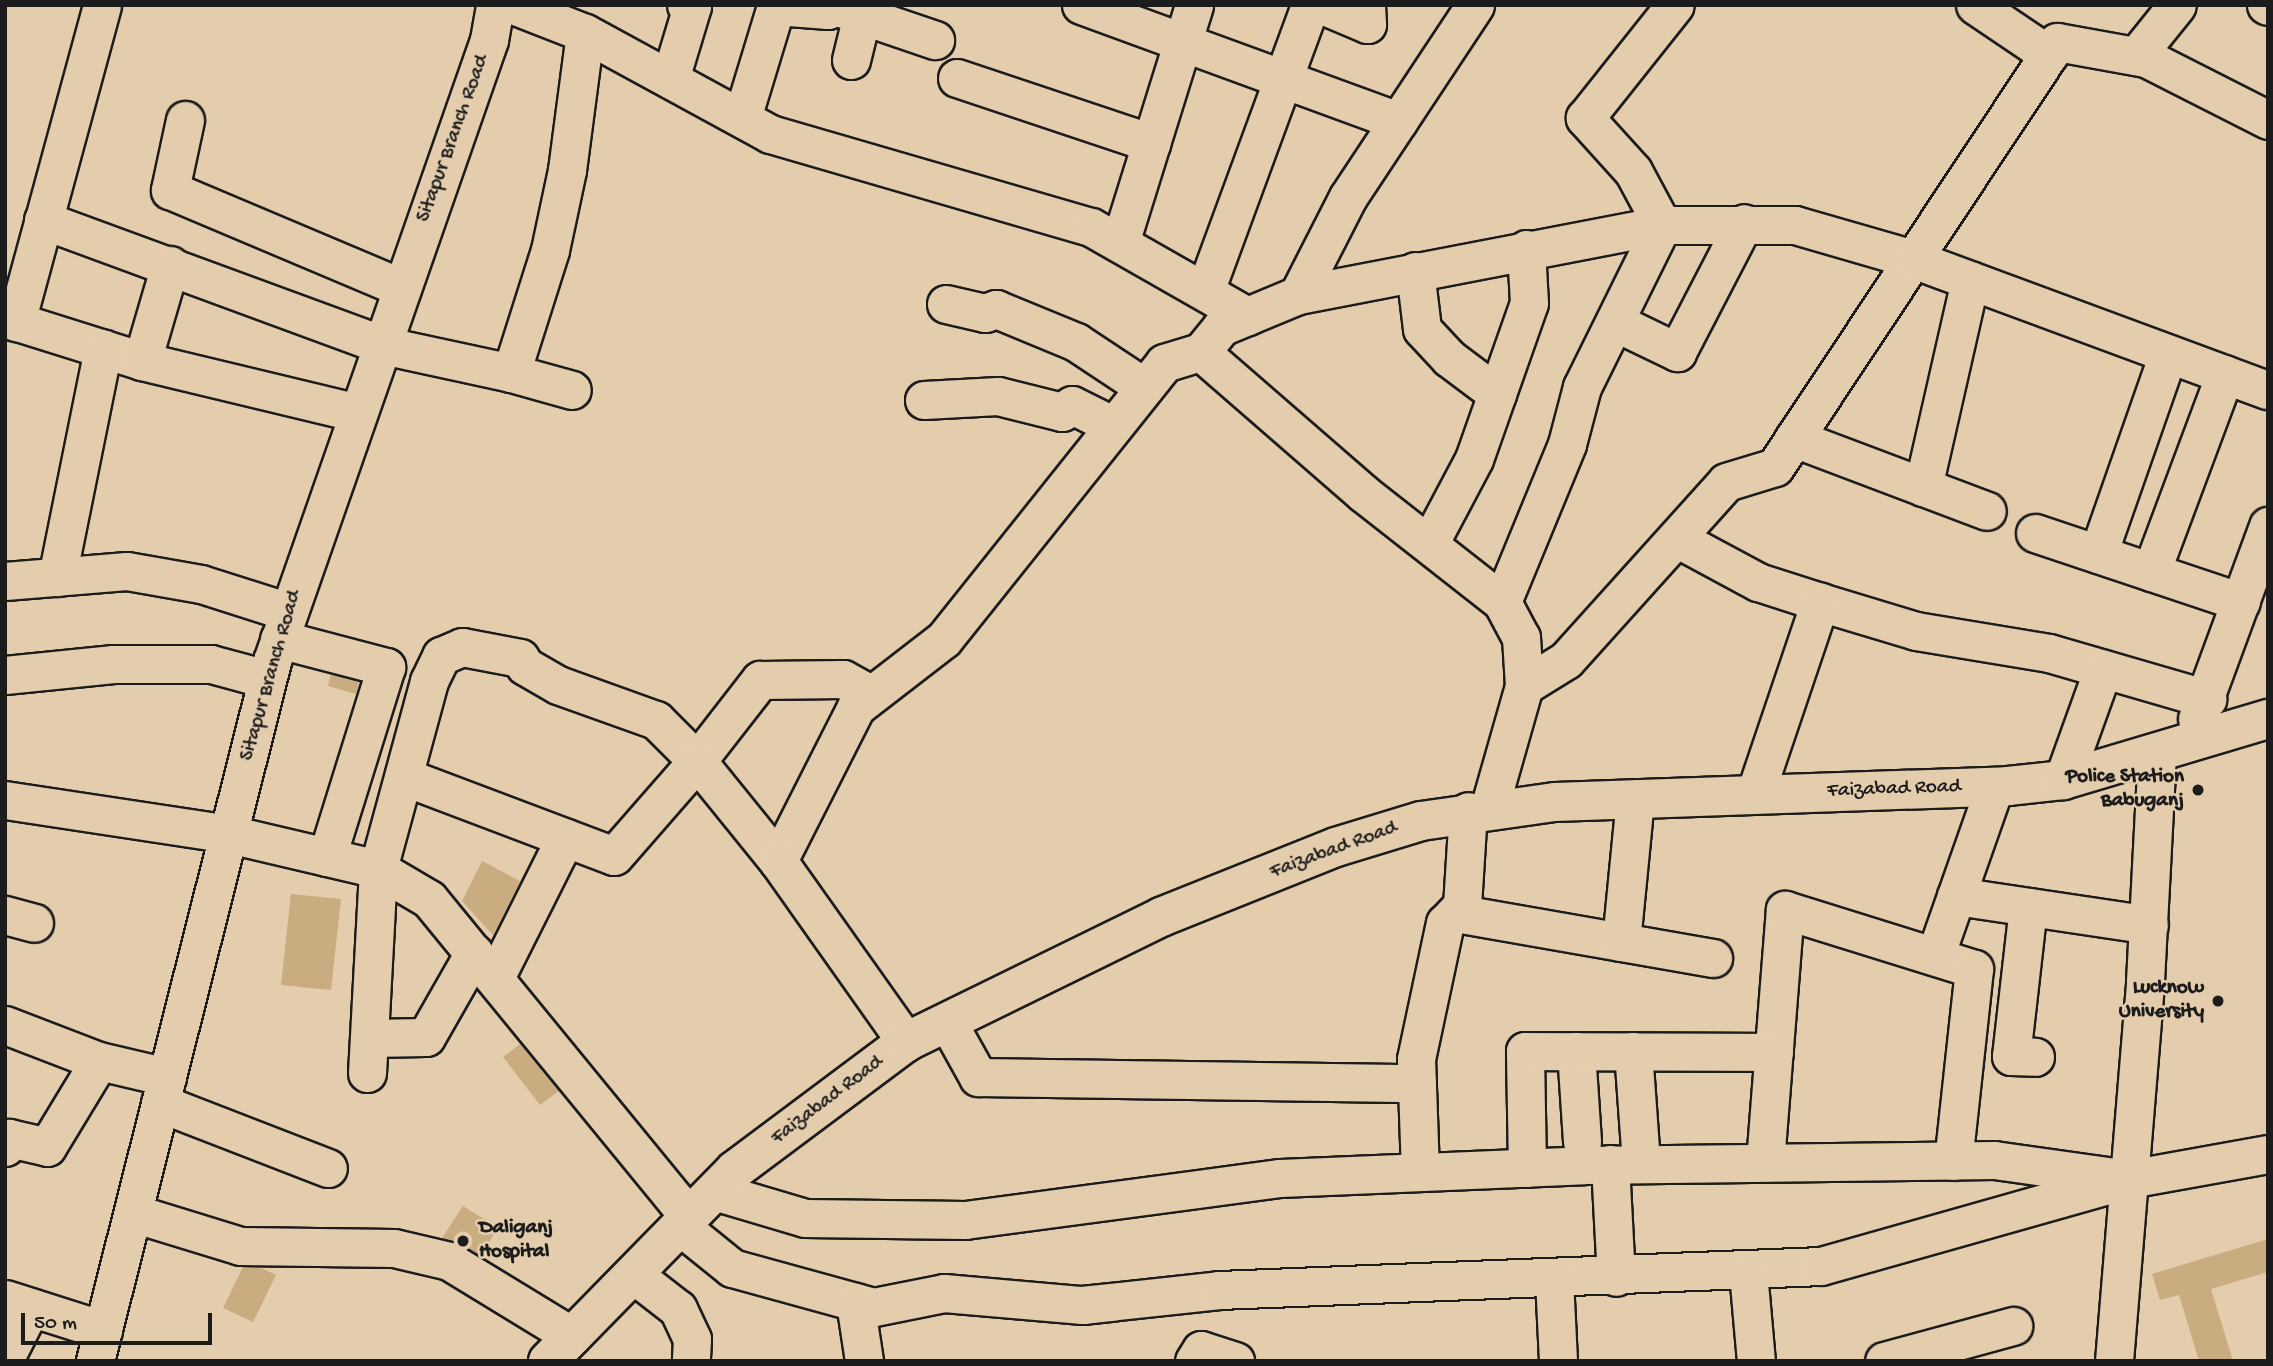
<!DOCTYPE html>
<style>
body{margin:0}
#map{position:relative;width:2273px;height:1366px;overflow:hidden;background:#e4cdad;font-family:"Gochi Hand",sans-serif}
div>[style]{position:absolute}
.building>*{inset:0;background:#c9ac7f}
.roads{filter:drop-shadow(2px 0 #1c1c1c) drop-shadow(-2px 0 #1c1c1c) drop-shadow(0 2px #1c1c1c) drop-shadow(0 -2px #1c1c1c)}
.minor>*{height:37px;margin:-18.5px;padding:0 18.5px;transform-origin:18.5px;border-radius:18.5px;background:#e4cdad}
.major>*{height:38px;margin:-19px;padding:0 19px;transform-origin:19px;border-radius:19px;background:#e4cdad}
.dots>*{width:19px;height:19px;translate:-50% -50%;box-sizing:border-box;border:4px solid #e4cdad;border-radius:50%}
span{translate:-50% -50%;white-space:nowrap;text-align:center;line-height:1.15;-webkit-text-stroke:5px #e4cdad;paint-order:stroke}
.street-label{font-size:21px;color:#1c1c1c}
.poi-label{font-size:21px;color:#1c1c1c;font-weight:700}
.right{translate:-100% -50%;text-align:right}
.left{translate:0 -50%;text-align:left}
.frame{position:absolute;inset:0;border:7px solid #1c1c1c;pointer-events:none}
.scale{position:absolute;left:21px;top:1313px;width:191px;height:32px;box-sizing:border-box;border:4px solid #1c1c1c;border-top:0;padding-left:9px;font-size:21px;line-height:24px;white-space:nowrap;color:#1c1c1c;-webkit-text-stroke:5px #e4cdad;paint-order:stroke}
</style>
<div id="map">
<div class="building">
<i style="clip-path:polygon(331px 674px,359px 682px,356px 694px,328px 686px)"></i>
<i style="clip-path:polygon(482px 861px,520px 881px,493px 935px,462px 901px)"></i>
<i style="clip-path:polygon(291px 894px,341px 899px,331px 990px,281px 985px)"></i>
<i style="clip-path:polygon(520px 1044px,559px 1091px,540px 1105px,503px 1057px)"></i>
<i style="clip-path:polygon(463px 1206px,498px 1228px,480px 1256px,442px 1238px)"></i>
<i style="clip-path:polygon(2268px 1239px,2268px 1272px,2211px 1289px,2233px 1361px,2199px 1361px,2179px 1295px,2160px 1300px,2152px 1274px)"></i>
<i style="clip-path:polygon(243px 1267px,259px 1267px,276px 1275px,253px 1322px,223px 1308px)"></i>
</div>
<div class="roads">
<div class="minor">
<i style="left:513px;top:5px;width:77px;rotate:21.3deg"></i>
<i style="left:585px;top:33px;width:211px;rotate:28.6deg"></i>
<i style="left:770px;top:134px;width:334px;rotate:16.2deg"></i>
<i style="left:1091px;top:227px;width:180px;rotate:29.7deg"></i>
<i style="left:832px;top:5px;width:109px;rotate:18.8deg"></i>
<i style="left:1081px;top:5px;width:338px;rotate:20.1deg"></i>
<i style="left:1322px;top:5px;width:49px;rotate:22.9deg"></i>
<i style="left:1367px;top:24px;width:19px;rotate:-93deg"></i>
<i style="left:1975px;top:5px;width:89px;rotate:34deg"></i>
<i style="left:2266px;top:5px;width:2px;rotate:27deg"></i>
<i style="left:2136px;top:56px;width:65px;rotate:-51.2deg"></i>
<i style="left:851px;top:60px;width:46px;rotate:-76.3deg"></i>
<i style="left:957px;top:78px;width:205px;rotate:18.5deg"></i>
<i style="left:670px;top:79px;width:76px;rotate:-73.2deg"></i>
<i style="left:692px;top:6px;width:6px;rotate:-171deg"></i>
<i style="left:742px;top:118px;width:117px;rotate:-73.1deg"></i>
<i style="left:776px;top:6px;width:52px;rotate:4.4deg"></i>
<i style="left:828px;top:10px;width:5px;rotate:-68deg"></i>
<i style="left:185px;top:120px;width:72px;rotate:102.1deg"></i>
<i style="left:170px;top:190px;width:252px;rotate:22.9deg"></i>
<i style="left:43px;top:220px;width:361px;rotate:20.2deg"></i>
<i style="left:382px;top:345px;width:132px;rotate:12.2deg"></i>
<i style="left:511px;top:373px;width:129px;rotate:-72.4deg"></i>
<i style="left:550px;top:250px;width:82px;rotate:-78deg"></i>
<i style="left:567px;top:170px;width:138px;rotate:-82.5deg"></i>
<i style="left:1120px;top:243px;width:249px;rotate:-72.7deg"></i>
<i style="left:1415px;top:271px;width:58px;rotate:83.1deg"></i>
<i style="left:1422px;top:329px;width:40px;rotate:47deg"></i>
<i style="left:1449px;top:358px;width:60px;rotate:36.9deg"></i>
<i style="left:1205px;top:291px;width:305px;rotate:-69.8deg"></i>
<i style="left:1298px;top:295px;width:110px;rotate:-63deg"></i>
<i style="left:1348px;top:197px;width:230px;rotate:-56.5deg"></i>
<i style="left:946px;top:304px;width:40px;rotate:13deg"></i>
<i style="left:985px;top:313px;width:12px;rotate:-20deg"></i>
<i style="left:996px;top:309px;width:87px;rotate:22.4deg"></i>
<i style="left:1076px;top:342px;width:82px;rotate:33.5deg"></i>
<i style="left:5px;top:318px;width:144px;rotate:17.4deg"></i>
<i style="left:142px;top:361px;width:222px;rotate:13.5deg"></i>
<i style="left:16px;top:322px;width:328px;rotate:-74.8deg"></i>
<i style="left:1617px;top:323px;width:67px;rotate:25.8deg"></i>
<i style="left:1677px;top:352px;width:145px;rotate:-62.6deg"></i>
<i style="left:1201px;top:352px;width:215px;rotate:41deg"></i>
<i style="left:1363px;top:493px;width:177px;rotate:38.1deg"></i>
<i style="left:1502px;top:602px;width:40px;rotate:62deg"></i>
<i style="left:1521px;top:637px;width:49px;rotate:86.5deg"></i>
<i style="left:1524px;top:686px;width:128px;rotate:105.9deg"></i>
<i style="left:142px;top:361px;width:100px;rotate:-73.7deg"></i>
<i style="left:511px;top:373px;width:63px;rotate:15.6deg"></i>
<i style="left:924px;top:400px;width:74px;rotate:-3.1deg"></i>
<i style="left:998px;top:396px;width:66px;rotate:14deg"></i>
<i style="left:1062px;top:412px;width:12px;rotate:-35deg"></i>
<i style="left:1072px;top:405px;width:45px;rotate:26.6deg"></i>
<i style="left:1794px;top:438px;width:206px;rotate:20.7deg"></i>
<i style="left:1923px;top:487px;width:212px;rotate:-77.2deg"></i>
<i style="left:2035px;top:533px;width:217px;rotate:18.5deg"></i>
<i style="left:1678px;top:539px;width:91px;rotate:28.3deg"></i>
<i style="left:1758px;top:582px;width:65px;rotate:17.9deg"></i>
<i style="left:1820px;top:602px;width:100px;rotate:16.8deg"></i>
<i style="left:1916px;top:631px;width:135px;rotate:9.4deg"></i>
<i style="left:2049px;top:653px;width:165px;rotate:16.2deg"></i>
<i style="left:1429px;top:544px;width:96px;rotate:-62.1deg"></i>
<i style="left:1474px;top:459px;width:165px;rotate:-70.6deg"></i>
<i style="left:1529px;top:303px;width:54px;rotate:-93.2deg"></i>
<i style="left:2098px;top:554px;width:212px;rotate:-70.7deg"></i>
<i style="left:2151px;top:572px;width:211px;rotate:-69.5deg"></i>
<i style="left:57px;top:577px;width:233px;rotate:-78.6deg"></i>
<i style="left:5px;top:581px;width:122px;rotate:-4.7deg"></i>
<i style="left:127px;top:571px;width:75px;rotate:10deg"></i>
<i style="left:201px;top:584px;width:92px;rotate:17.7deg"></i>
<i style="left:1502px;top:602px;width:171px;rotate:-67.6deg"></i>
<i style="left:1567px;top:444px;width:59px;rotate:-75.3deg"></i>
<i style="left:1582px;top:387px;width:181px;rotate:-63.7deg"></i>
<i style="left:1662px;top:225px;width:61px;rotate:-118.2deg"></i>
<i style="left:1633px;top:171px;width:72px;rotate:-132.2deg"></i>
<i style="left:1585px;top:118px;width:144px;rotate:-51.5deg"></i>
<i style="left:279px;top:639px;width:111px;rotate:14.7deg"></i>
<i style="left:386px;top:667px;width:199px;rotate:107.3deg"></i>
<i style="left:5px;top:675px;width:109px;rotate:-5.8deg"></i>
<i style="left:113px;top:664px;width:98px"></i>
<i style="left:211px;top:664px;width:58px;rotate:15deg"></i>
<i style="left:1524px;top:686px;width:49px;rotate:-31.8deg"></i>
<i style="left:1566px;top:660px;width:239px;rotate:-48deg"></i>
<i style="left:1726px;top:482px;width:51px;rotate:-17deg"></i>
<i style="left:1775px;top:467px;width:510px;rotate:-56.43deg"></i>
<i style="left:2057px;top:42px;width:90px;rotate:10.2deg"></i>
<i style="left:2146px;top:58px;width:137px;rotate:26.9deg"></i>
<i style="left:2197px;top:719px;width:206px;rotate:-69.8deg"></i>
<i style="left:405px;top:777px;width:223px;rotate:20.7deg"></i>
<i style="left:614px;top:856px;width:126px;rotate:-48.9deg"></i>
<i style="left:697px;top:761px;width:103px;rotate:-52.1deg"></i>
<i style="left:760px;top:680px;width:83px;rotate:-0.7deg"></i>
<i style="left:843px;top:679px;width:31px;rotate:29deg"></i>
<i style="left:2063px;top:780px;width:118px;rotate:-70.2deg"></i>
<i style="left:1755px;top:794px;width:203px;rotate:-71.3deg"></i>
<i style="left:5px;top:800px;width:227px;rotate:8.6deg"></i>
<i style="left:229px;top:834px;width:153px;rotate:13.2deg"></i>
<i style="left:378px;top:869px;width:59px;rotate:30.5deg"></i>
<i style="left:429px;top:899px;width:411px;rotate:50.7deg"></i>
<i style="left:778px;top:861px;width:173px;rotate:-63.1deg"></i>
<i style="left:856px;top:707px;width:111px;rotate:-37.7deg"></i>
<i style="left:944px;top:639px;width:353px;rotate:-51.4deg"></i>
<i style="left:1164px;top:363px;width:39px;rotate:-17deg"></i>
<i style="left:1201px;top:352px;width:32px;rotate:-51deg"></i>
<i style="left:1221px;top:327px;width:83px;rotate:-22.6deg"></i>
<i style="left:1298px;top:295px;width:371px;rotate:-10.9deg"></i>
<i style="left:1662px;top:225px;width:133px"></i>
<i style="left:1795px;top:225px;width:123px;rotate:16.1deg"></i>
<i style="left:1913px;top:259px;width:378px;rotate:20.3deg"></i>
<i style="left:1956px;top:896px;width:195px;rotate:8.5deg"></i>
<i style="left:2028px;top:907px;width:150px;rotate:96.5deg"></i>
<i style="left:2011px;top:1056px;width:24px;rotate:2deg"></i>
<i style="left:1455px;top:913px;width:262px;rotate:9.9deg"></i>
<i style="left:5px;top:915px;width:30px;rotate:15deg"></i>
<i style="left:1621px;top:942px;width:144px;rotate:-84.4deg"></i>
<i style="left:1935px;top:956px;width:180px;rotate:-70.6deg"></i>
<i style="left:495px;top:978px;width:157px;rotate:-63.4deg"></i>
<i style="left:948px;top:1023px;width:62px;rotate:60.9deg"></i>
<i style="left:978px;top:1077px;width:439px;rotate:0.8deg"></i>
<i style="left:5px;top:1025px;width:101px;rotate:21deg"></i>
<i style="left:99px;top:1061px;width:70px;rotate:13.2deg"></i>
<i style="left:369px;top:1038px;width:57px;rotate:-1deg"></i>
<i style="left:426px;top:1037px;width:97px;rotate:-60.3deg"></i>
<i style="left:1576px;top:1051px;width:91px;rotate:86.2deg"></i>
<i style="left:1633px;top:1051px;width:112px;rotate:85.9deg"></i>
<i style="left:367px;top:1073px;width:204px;rotate:-86.9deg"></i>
<i style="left:378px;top:869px;width:195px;rotate:-74.8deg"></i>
<i style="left:429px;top:681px;width:28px;rotate:-64deg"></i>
<i style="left:441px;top:656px;width:23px;rotate:-23deg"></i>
<i style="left:462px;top:647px;width:59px;rotate:10.7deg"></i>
<i style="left:520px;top:658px;width:9px;rotate:58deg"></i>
<i style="left:525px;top:666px;width:38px;rotate:30deg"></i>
<i style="left:558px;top:685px;width:104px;rotate:19.7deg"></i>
<i style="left:656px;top:720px;width:58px;rotate:45deg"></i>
<i style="left:697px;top:761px;width:129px;rotate:51deg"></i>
<i style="left:778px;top:861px;width:222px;rotate:54.7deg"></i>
<i style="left:160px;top:1103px;width:180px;rotate:21.2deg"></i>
<i style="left:5px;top:1147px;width:10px;rotate:-66deg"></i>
<i style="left:9px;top:1138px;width:39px;rotate:13deg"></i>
<i style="left:47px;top:1147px;width:100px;rotate:-58.8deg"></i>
<i style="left:1765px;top:1162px;width:253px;rotate:-85.5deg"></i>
<i style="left:1785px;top:910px;width:198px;rotate:17.3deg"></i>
<i style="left:1974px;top:969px;width:193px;rotate:96.2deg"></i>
<i style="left:1610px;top:1164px;width:113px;rotate:87deg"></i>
<i style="left:1527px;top:1168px;width:117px;rotate:-91deg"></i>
<i style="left:1525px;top:1051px;width:249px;rotate:0.2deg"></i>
<i style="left:1420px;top:1172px;width:113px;rotate:-92deg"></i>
<i style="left:1416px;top:1059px;width:139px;rotate:-78deg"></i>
<i style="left:1445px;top:923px;width:24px;rotate:-45deg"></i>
<i style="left:1462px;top:906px;width:95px;rotate:-86.4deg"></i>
<i style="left:714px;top:1191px;width:95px;rotate:16.5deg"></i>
<i style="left:805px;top:1218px;width:160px;rotate:0.7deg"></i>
<i style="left:965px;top:1220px;width:318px;rotate:-7.6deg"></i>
<i style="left:1280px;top:1178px;width:304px;rotate:-2.4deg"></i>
<i style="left:1584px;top:1165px;width:410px;rotate:-0.7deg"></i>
<i style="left:1994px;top:1160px;width:122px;rotate:8deg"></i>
<i style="left:133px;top:1213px;width:112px;rotate:17.1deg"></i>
<i style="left:240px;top:1246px;width:154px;rotate:0.7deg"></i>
<i style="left:394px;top:1248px;width:57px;rotate:13.3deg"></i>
<i style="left:449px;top:1261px;width:144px;rotate:31.4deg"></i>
<i style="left:680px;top:1226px;width:67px;rotate:38.9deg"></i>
<i style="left:732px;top:1268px;width:147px;rotate:15.4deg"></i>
<i style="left:874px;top:1307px;width:71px;rotate:-11.3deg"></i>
<i style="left:944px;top:1293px;width:139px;rotate:5deg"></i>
<i style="left:1082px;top:1305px;width:138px;rotate:-6.2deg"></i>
<i style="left:1219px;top:1290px;width:602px;rotate:-2.28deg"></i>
<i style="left:1821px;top:1266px;width:320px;rotate:-15.8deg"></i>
<i style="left:2129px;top:1179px;width:141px;rotate:-10.2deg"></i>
<i style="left:1748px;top:1272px;width:89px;rotate:84.9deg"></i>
<i style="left:633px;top:1274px;width:57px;rotate:37.9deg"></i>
<i style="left:678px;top:1309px;width:33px;rotate:65deg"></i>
<i style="left:692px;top:1339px;width:22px;rotate:93deg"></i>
<i style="left:1554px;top:1279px;width:82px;rotate:87.2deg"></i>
<i style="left:5px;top:1299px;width:103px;rotate:17.6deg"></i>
<i style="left:855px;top:1302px;width:60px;rotate:81.3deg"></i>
<i style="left:5px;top:1358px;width:57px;rotate:-63deg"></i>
<i style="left:95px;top:1361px;width:722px;rotate:-75.81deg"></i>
<i style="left:272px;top:661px;width:658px;rotate:-70.74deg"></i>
<i style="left:489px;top:40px;width:36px;rotate:-80deg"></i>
<i style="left:1194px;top:1361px;width:13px;rotate:-58deg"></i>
<i style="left:1201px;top:1350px;width:36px;rotate:18deg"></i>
<i style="left:1884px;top:1361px;width:134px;rotate:-15.2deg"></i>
<i style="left:2114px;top:1361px;width:381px;rotate:-85.3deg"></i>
<i style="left:2145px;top:981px;width:229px;rotate:-87deg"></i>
</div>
<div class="major">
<i style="left:548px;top:1361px;width:267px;rotate:-45.6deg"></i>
<i style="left:735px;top:1170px;width:214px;rotate:-36.8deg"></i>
<i style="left:906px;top:1042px;width:284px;rotate:-26.1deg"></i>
<i style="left:1161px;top:917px;width:188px;rotate:-21.8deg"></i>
<i style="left:1336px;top:847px;width:89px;rotate:-17deg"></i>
<i style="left:1421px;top:821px;width:135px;rotate:-8.1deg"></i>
<i style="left:1555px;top:802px;width:453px;rotate:-2deg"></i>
<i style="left:2008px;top:786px;width:55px;rotate:-6.2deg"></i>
<i style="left:2063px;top:780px;width:214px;rotate:-16.6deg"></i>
</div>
</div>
<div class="dots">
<i style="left:2198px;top:790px;background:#1c1c1c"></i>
<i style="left:2218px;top:1001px;background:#1c1c1c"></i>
<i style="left:463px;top:1241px;background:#1c1c1c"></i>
</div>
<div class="street-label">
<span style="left:454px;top:139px;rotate:-70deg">Sitapur Branch Road</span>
<span style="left:272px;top:676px;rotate:-74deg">Sitapur Branch Road</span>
<span style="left:1894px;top:790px;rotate:-2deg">Faizabad Road</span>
<span style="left:1334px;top:851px;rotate:-20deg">Faizabad Road</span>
<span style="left:828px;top:1101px;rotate:-37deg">Faizabad Road</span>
</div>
<div class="poi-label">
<span class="right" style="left:2184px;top:790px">Police Station<br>Babuganj</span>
<span class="right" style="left:2204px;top:1001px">Lucknow<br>University</span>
<span class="left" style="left:479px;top:1241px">Daliganj<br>Hospital</span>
</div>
<div class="frame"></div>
<div class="scale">50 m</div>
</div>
